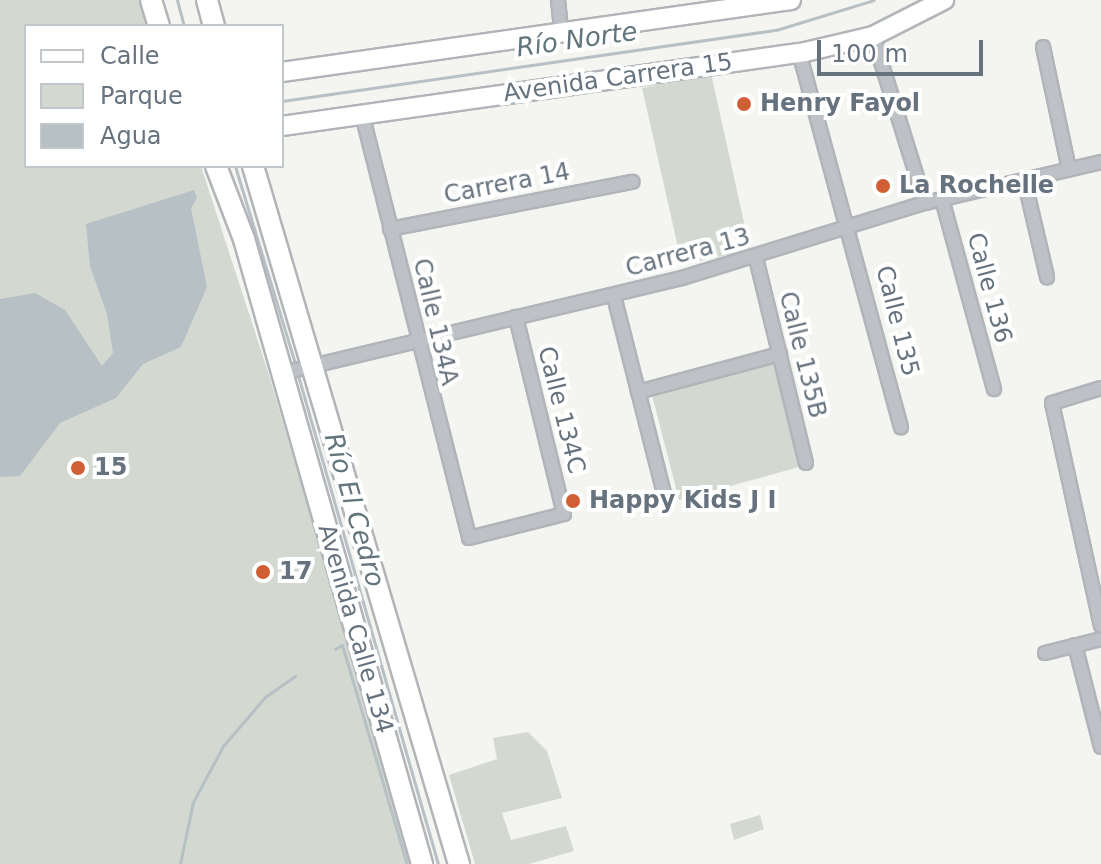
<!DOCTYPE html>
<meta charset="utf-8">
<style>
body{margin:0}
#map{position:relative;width:1101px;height:864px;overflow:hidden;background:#f4f4f1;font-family:"DejaVu Sans",sans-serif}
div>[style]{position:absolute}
.green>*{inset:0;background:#d3d9d1}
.water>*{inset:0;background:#b7c0c5}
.stream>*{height:3px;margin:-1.5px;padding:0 1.5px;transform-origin:1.5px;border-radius:1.5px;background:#b7c0c5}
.roads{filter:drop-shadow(2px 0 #b1b5b9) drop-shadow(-2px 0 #b1b5b9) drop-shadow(0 2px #b1b5b9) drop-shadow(0 -2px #b1b5b9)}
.street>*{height:12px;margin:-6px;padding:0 6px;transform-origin:6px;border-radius:6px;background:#bec1c5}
.secondary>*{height:18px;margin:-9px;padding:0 9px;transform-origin:9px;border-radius:9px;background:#fff}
.primary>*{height:20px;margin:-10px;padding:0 10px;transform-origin:10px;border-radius:10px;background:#fff}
.dots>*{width:22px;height:22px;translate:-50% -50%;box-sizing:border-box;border:4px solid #fff;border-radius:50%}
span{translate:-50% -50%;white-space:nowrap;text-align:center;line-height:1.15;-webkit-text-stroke:8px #fff;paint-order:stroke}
.street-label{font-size:24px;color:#66737f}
.poi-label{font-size:24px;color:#66737f;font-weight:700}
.left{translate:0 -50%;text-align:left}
.water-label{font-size:26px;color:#62747c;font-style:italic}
.legend{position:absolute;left:24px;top:24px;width:260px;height:144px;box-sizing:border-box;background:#fff;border:2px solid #c2c7cc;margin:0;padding:10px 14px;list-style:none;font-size:24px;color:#66737f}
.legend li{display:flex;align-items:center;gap:16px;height:40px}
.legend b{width:40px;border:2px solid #c2c7cc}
.scale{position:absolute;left:817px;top:40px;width:166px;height:36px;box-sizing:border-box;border:4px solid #66737f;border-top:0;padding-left:10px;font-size:24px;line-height:28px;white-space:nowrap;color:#66737f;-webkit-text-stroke:6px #fff;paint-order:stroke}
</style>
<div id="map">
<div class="green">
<i style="clip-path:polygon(0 0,143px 0,150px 26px,26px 26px,26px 166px,201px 166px,268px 372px,414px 864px,0 864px)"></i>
<i style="clip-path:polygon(711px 73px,750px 250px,682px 265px,642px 88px)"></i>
<i style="clip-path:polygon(775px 360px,799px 467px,679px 500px,651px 391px)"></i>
<i style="clip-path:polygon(528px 732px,547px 751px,562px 798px,502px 813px,511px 840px,566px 826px,574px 851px,529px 864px,475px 864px,449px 775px,497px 759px,493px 738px)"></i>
<i style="clip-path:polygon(760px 815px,764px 829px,734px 840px,730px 824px)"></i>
</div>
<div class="water">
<i style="clip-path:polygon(194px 190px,197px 198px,191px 208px,207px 287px,181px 347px,143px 364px,116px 398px,60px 423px,20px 476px,0 477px,0 299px,35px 293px,65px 310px,102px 366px,113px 353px,107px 314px,90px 266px,86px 224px)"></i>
</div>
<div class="stream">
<i style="left:177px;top:0;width:27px;rotate:75deg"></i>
<i style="left:282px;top:101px;width:499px;rotate:-8.2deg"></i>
<i style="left:776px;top:30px;width:102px;rotate:-17deg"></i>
<i style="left:235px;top:166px;width:207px;rotate:73.1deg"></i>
<i style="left:297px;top:372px;width:512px;rotate:74.01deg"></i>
<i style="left:335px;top:649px;width:8px;rotate:-30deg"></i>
<i style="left:342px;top:645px;width:228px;rotate:73.5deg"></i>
<i style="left:180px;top:864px;width:63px;rotate:-78.2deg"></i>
<i style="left:193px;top:802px;width:64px;rotate:-61.8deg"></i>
<i style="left:223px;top:746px;width:65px;rotate:-49.4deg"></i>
<i style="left:265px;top:697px;width:37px;rotate:-35deg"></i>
</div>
<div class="roads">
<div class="street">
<i style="left:558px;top:0;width:31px;rotate:84deg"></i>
<i style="left:873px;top:36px;width:175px;rotate:72.7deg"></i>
<i style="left:1043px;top:47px;width:125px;rotate:78deg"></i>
<i style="left:799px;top:52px;width:389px;rotate:74.8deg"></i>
<i style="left:362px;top:114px;width:437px;rotate:75.8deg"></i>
<i style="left:469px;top:538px;width:98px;rotate:-14.2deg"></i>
<i style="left:564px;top:514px;width:203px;rotate:-103.7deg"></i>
<i style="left:1025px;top:183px;width:97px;rotate:76.8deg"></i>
<i style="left:942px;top:199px;width:197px;rotate:74.7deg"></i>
<i style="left:390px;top:229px;width:247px;rotate:-11deg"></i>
<i style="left:756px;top:258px;width:211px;rotate:76.3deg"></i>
<i style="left:614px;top:296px;width:204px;rotate:75.8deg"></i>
<i style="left:283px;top:373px;width:410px;rotate:-13.4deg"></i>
<i style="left:682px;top:278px;width:254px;rotate:-17.2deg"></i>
<i style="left:925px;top:203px;width:181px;rotate:-13.1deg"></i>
<i style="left:1101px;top:388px;width:51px;rotate:163deg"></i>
<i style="left:1052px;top:403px;width:228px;rotate:77.6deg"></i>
<i style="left:638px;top:392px;width:147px;rotate:-15deg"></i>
<i style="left:1075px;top:645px;width:105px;rotate:75.7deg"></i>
<i style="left:1045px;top:653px;width:58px;rotate:-14deg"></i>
</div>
<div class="secondary">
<i style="left:282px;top:72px;width:514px;rotate:-8.05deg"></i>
<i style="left:282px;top:126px;width:528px;rotate:-8.05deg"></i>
<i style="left:805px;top:52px;width:70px;rotate:-13.2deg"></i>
<i style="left:873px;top:36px;width:80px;rotate:-26.9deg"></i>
</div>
<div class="primary">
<i style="left:151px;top:0;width:27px;rotate:73deg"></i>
<i style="left:207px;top:0;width:27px;rotate:75deg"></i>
<i style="left:216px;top:166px;width:78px;rotate:69deg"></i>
<i style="left:244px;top:239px;width:650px;rotate:74.1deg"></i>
<i style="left:253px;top:166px;width:728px;rotate:73.56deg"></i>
</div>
</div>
<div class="dots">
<i style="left:744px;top:104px;background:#d05f35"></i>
<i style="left:883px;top:186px;background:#d05f35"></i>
<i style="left:78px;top:468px;background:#d05f35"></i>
<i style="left:573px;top:501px;background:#d05f35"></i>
<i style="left:263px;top:572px;background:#d05f35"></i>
</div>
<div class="street-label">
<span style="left:618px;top:78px;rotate:-8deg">Avenida Carrera 15</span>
<span style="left:507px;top:184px;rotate:-11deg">Carrera 14</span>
<span style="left:688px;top:253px;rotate:-15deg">Carrera 13</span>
<span style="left:989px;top:288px;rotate:75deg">Calle 136</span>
<span style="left:897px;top:321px;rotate:76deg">Calle 135</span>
<span style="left:435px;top:322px;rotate:77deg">Calle 134A</span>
<span style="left:802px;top:355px;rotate:76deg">Calle 135B</span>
<span style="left:561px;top:410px;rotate:76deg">Calle 134C</span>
<span style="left:355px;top:629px;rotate:74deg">Avenida Calle 134</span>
</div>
<div class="poi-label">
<span class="left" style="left:760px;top:104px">Henry Fayol</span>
<span class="left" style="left:899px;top:186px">La Rochelle</span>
<span class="left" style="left:94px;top:468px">15</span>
<span class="left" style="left:589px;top:501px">Happy Kids J I</span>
<span class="left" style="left:279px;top:572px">17</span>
</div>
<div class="water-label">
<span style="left:577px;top:40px;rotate:-8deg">Río Norte</span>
<span style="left:354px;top:510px;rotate:74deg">Río El Cedro</span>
</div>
<ul class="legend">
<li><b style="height:10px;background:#fff"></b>Calle</li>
<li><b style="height:22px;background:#d3d9d1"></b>Parque</li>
<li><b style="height:22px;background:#b7c0c5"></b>Agua</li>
</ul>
<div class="scale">100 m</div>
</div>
